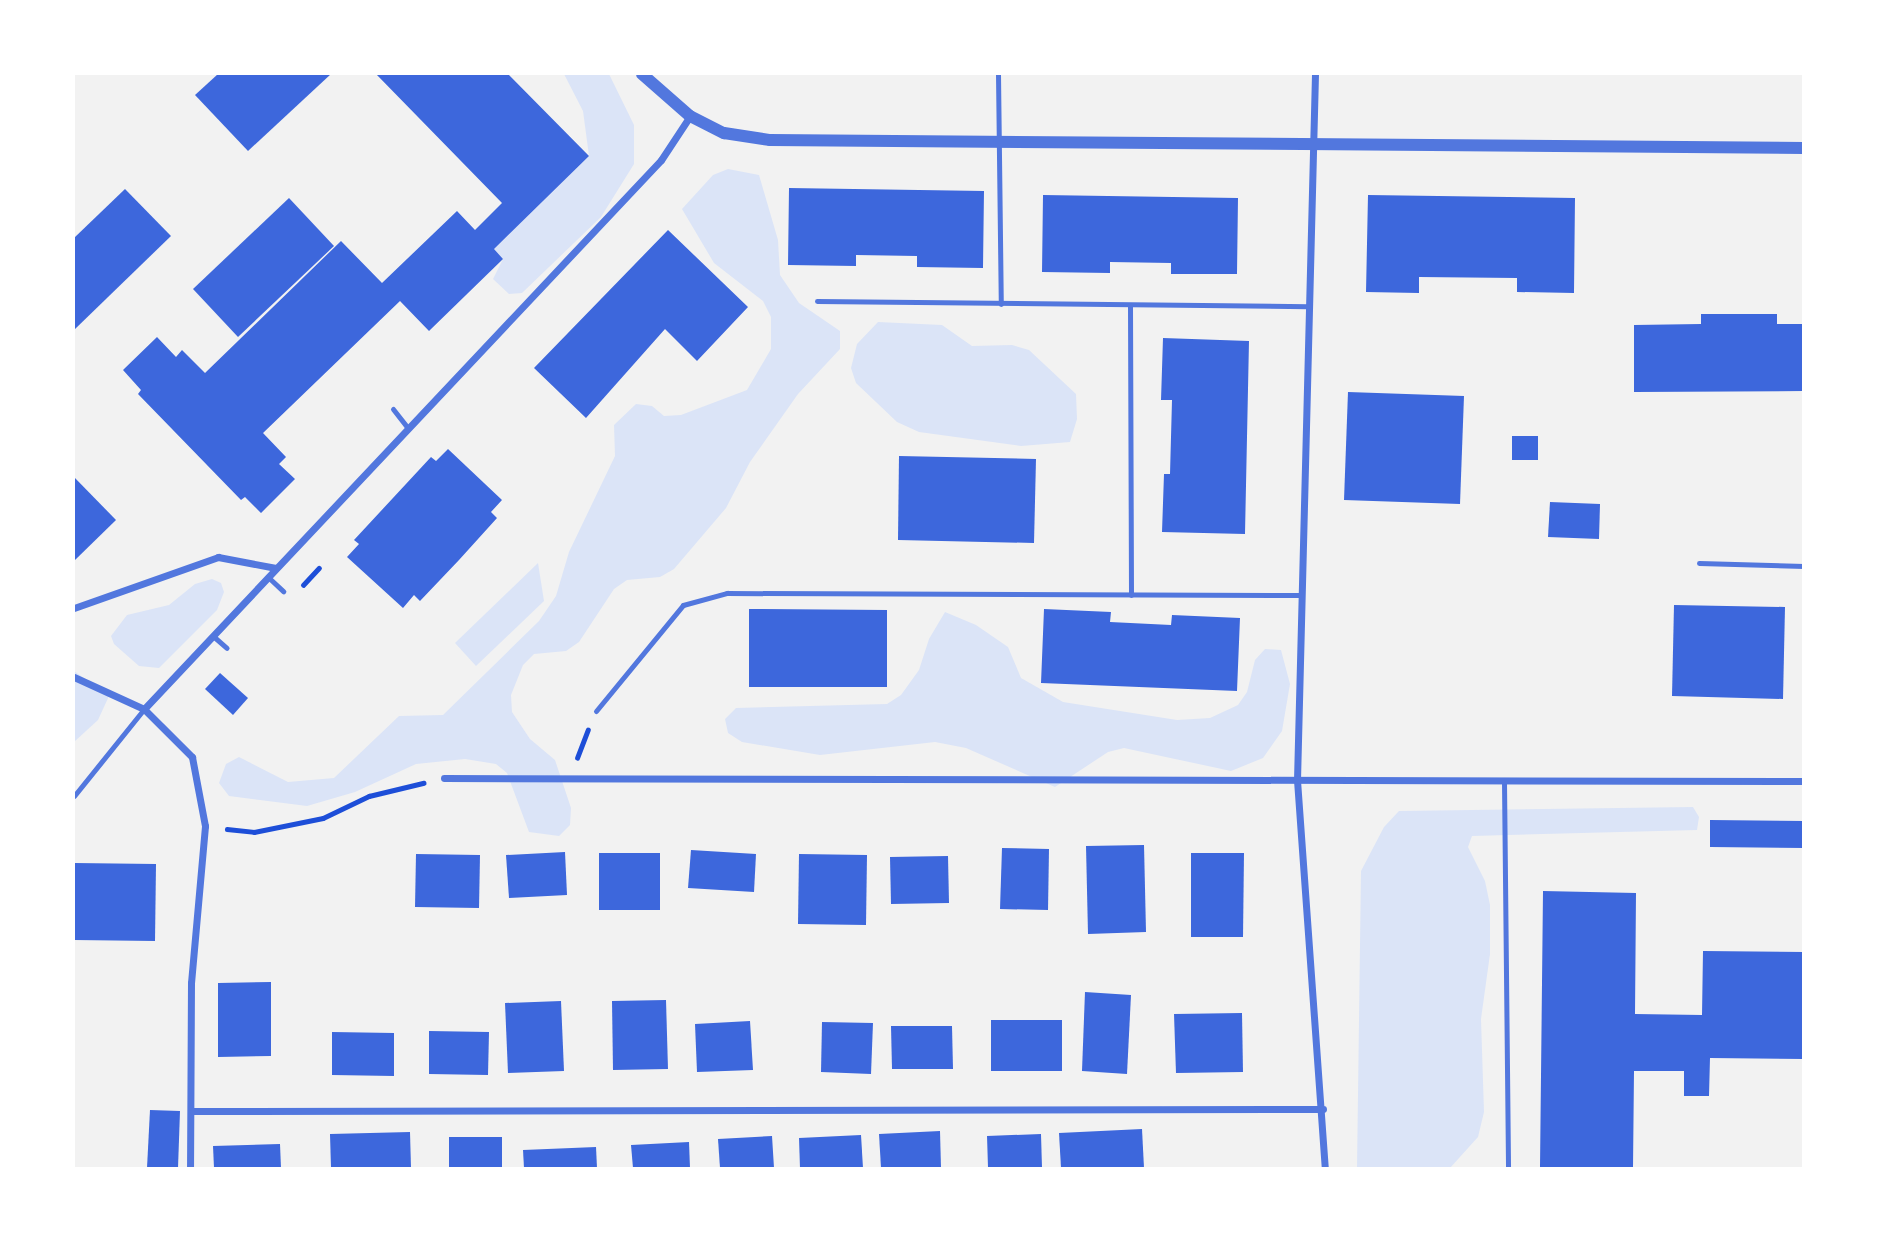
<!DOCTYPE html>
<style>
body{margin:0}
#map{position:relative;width:1877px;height:1242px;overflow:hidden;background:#f2f2f2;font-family:Lato,sans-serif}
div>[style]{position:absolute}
.green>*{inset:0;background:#dbe4f7}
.building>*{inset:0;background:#3d67dc}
.path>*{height:4.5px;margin:-2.25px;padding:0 2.25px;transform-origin:2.25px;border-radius:2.25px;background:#1d4ed8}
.service>*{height:5px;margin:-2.5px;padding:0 2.5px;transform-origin:2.5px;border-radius:2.5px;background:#5277de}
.minor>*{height:7px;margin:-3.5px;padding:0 3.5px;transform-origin:3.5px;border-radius:3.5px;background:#5277de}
.tertiary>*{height:12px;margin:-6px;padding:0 6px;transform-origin:6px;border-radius:6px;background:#5277de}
span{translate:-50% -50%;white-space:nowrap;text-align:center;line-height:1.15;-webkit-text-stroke:7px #fff;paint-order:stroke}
.frame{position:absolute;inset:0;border:75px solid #fff;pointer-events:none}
</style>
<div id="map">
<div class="green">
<i style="clip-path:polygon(564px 74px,609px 74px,634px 125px,634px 164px,601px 217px,522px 293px,509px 294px,493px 279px,503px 259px,494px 249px,589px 156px,583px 111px)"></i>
<i style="clip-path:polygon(728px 169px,759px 175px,778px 240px,780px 275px,799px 303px,840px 331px,840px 349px,798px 394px,750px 462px,726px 508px,674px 569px,660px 577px,627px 580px,614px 589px,579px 642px,566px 651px,534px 654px,523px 665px,511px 695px,512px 712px,530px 739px,555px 760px,571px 808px,570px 825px,559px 836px,529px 832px,507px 773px,496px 764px,465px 759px,416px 764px,355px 792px,307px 806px,229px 796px,219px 783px,226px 764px,239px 757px,288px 782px,334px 778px,399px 716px,443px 715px,539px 621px,556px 596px,569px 552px,615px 456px,614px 425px,636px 404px,652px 406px,664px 416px,681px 415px,747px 390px,771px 349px,771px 317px,763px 301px,714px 263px,682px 209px,713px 175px)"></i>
<i style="clip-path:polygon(878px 322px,942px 325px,972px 346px,1012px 345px,1029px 350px,1076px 394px,1077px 419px,1070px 442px,1021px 446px,919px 432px,897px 422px,856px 383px,851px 368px,857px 344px)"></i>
<i style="clip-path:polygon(538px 563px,544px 601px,476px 666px,455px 643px)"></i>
<i style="clip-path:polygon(212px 579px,221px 583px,224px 592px,217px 610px,159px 668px,139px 666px,114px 644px,111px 636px,127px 615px,169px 605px,195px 584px)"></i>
<i style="clip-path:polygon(945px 612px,976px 625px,1008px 647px,1021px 678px,1063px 702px,1177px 720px,1210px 718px,1238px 705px,1247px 692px,1255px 660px,1265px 649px,1281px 650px,1290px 684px,1282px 731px,1263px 758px,1231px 771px,1124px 748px,1108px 752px,1055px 787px,966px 748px,935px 742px,820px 755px,742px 742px,728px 733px,725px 719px,736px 708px,887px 704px,901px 695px,919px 670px,929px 639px)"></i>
<i style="clip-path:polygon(74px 671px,109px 696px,98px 720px,74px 742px)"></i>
<i style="clip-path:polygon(1693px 807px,1699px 817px,1697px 830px,1472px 836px,1468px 847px,1485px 881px,1490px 905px,1490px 954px,1481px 1019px,1484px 1112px,1478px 1137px,1450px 1168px,1357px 1168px,1361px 871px,1384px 827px,1399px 811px)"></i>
</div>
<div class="building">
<i style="clip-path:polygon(218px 74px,331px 74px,248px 151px,195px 95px)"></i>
<i style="clip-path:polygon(376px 74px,508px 74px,589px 156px,494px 249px,503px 259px,429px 331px,400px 301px,263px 433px,286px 457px,279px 464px,295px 479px,261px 513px,245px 497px,241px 500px,138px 394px,141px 390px,123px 370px,157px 337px,176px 357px,182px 350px,205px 373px,341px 241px,382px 283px,457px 211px,475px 230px,502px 203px)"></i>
<i style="clip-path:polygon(789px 188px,984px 191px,983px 268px,917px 267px,917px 256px,856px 255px,856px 266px,788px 265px)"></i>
<i style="clip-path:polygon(125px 189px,171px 236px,74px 330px,74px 238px)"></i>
<i style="clip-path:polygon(1043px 195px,1238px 198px,1237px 274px,1171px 274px,1171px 263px,1110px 262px,1110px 273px,1042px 272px)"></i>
<i style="clip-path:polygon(1368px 195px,1575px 198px,1574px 293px,1517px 292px,1517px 278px,1419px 277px,1419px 293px,1366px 292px)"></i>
<i style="clip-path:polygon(289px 198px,334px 246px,238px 337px,193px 289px)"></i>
<i style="clip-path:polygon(668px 230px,748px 307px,697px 361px,665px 329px,586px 418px,534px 368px)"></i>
<i style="clip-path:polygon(1701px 314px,1777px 314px,1777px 324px,1804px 324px,1804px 391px,1634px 392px,1634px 325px,1701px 324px)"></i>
<i style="clip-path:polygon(1163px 338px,1249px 341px,1245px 534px,1162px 532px,1164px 474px,1170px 474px,1172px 400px,1161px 400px)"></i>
<i style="clip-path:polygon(1348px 392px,1464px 396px,1460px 504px,1344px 500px)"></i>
<i style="clip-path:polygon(1512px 436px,1538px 436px,1538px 460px,1512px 460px)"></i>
<i style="clip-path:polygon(448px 449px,502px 500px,491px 512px,497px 518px,459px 560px,420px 601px,414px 595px,403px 608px,347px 557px,359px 544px,354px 540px,431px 457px,436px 461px)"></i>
<i style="clip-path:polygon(899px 456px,1036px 459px,1034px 543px,898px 540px)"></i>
<i style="clip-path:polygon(74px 477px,116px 520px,74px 561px)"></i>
<i style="clip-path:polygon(1550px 502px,1600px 504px,1599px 539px,1548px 537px)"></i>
<i style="clip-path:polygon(1674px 605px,1785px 607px,1783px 699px,1672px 696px)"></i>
<i style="clip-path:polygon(749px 609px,887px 610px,887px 687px,749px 687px)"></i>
<i style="clip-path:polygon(1044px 609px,1111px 612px,1110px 622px,1171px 625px,1172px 615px,1240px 618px,1237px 691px,1041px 683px)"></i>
<i style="clip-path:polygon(220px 673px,248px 698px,233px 715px,205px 689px)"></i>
<i style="clip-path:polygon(1710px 820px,1804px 821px,1804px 848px,1710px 847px)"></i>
<i style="clip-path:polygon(1144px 845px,1146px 932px,1088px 934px,1086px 846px)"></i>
<i style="clip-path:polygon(1002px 848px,1049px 849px,1048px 910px,1000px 909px)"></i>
<i style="clip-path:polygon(691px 850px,756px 854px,754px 892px,688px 888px)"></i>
<i style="clip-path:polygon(565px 852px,567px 895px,509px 898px,506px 855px)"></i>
<i style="clip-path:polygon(599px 853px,660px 853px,660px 910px,599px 910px)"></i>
<i style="clip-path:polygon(1191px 853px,1244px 853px,1243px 937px,1191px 937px)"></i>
<i style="clip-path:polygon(416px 854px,480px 855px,479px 908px,415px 907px)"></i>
<i style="clip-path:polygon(799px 854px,867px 855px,866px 925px,798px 924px)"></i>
<i style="clip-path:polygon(948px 856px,949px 903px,891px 904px,890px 857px)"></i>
<i style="clip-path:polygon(74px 863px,156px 864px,155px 941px,74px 940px)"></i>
<i style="clip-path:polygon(1543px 891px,1636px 893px,1635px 1014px,1702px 1015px,1703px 951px,1804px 952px,1804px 1059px,1710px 1058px,1709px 1096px,1684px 1096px,1684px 1071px,1634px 1071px,1633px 1168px,1540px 1168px)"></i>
<i style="clip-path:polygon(271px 982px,271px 1056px,218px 1057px,218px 983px)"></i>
<i style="clip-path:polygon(1085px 992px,1131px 995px,1127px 1074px,1082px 1071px)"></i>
<i style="clip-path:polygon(666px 1000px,668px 1069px,613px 1070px,612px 1001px)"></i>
<i style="clip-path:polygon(561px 1001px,564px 1071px,508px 1073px,505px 1003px)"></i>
<i style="clip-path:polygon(1242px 1013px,1243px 1072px,1176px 1073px,1174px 1014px)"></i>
<i style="clip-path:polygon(991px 1020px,1062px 1020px,1062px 1071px,991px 1071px)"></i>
<i style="clip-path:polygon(750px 1021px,753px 1070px,697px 1072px,695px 1024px)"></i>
<i style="clip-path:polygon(822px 1022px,873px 1023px,871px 1074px,821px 1072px)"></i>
<i style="clip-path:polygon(891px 1026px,952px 1026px,953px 1069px,892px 1069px)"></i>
<i style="clip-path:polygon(429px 1031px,489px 1032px,488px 1075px,429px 1074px)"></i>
<i style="clip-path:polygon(332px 1032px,394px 1033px,394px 1076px,332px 1075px)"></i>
<i style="clip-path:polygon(150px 1110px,180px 1111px,178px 1168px,147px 1168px)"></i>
<i style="clip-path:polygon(1142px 1129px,1144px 1168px,1061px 1168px,1059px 1133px)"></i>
<i style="clip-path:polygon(940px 1131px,941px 1168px,881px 1168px,879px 1134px)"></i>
<i style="clip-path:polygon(410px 1132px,411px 1168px,331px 1168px,330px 1134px)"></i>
<i style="clip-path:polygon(1041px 1134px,1042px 1168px,988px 1168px,987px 1136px)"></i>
<i style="clip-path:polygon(861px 1135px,863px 1168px,800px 1168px,799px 1138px)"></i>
<i style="clip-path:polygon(772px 1136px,774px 1168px,720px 1168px,718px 1139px)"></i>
<i style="clip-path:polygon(449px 1137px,502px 1137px,502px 1168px,449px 1168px)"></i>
<i style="clip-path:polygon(689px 1142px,690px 1168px,633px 1168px,631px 1145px)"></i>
<i style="clip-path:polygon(280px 1144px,281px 1168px,214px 1168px,213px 1146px)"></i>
<i style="clip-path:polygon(596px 1147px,597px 1168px,524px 1168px,523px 1150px)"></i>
</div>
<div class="path">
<i style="left:303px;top:585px;width:23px;rotate:-47deg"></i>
<i style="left:577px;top:758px;width:30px;rotate:-69deg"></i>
<i style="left:227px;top:829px;width:27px;rotate:6deg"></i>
<i style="left:254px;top:832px;width:70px;rotate:-11.5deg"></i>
<i style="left:323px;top:818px;width:51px;rotate:-25.6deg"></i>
<i style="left:369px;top:796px;width:56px;rotate:-13.5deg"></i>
</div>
<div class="service">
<i style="left:998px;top:74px;width:230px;rotate:89.3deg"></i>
<i style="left:817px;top:301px;width:491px;rotate:0.6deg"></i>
<i style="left:1130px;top:305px;width:290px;rotate:89.8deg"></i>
<i style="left:393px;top:409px;width:24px;rotate:52deg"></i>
<i style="left:1699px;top:563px;width:105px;rotate:1.6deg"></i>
<i style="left:268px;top:577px;width:21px;rotate:43deg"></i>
<i style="left:213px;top:636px;width:18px;rotate:41deg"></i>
<i style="left:596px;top:711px;width:137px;rotate:-50.6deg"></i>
<i style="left:683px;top:605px;width:46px;rotate:-15.3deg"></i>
<i style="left:727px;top:593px;width:575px;rotate:0.2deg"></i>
<i style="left:1504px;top:782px;width:386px;rotate:89.4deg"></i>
<i style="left:74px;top:796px;width:112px;rotate:-51.2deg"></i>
</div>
<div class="minor">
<i style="left:1315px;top:74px;width:706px;rotate:91.46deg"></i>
<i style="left:1297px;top:780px;width:389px;rotate:85.9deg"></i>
<i style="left:74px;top:608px;width:153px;rotate:-19.5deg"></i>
<i style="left:218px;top:557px;width:59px;rotate:10.7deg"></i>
<i style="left:74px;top:677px;width:77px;rotate:24.6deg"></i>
<i style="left:144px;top:709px;width:68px;rotate:45deg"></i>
<i style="left:192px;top:757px;width:70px;rotate:79.3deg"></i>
<i style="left:205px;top:826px;width:158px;rotate:95.1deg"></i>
<i style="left:191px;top:983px;width:185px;rotate:90.3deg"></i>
<i style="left:144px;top:709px;width:754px;rotate:-46.72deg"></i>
<i style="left:661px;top:160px;width:53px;rotate:-56.6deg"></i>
<i style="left:444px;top:778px;width:1360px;rotate:0.13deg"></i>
<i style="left:193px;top:1111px;width:1130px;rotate:-0.1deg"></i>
</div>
<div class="tertiary">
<i style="left:642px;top:74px;width:64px;rotate:41.2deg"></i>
<i style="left:690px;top:116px;width:38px;rotate:27deg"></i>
<i style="left:724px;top:133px;width:47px;rotate:8.7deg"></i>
<i style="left:770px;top:140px;width:1034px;rotate:0.44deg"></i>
</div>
<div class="frame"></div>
</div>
